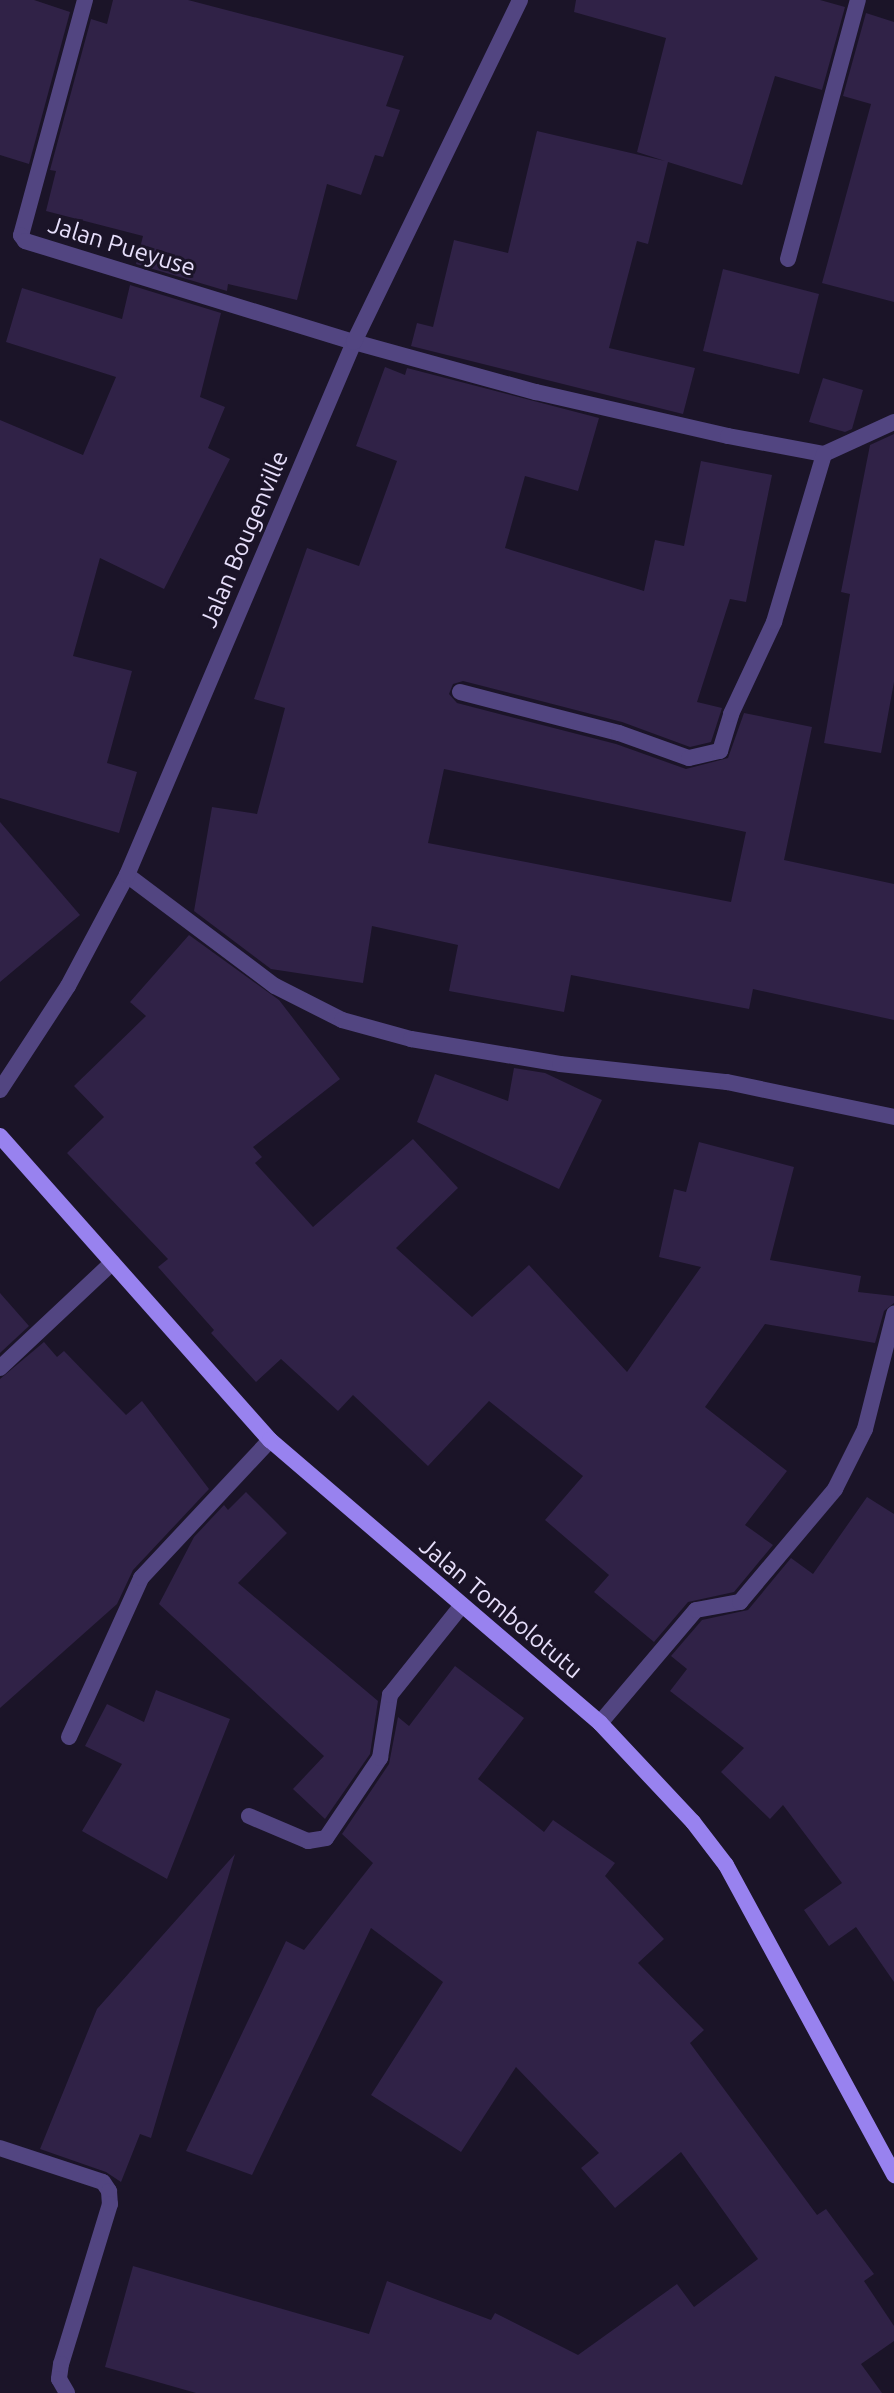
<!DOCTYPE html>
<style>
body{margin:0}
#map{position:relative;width:894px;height:2393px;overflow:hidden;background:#1b1428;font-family:Ubuntu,sans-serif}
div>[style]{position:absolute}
.building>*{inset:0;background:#302247}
.street>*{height:16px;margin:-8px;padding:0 8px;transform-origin:8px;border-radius:8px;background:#524581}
.secondary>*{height:16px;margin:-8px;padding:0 8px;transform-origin:8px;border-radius:8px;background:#9882ef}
span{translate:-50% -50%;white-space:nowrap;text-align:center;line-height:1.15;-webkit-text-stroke:6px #1b1428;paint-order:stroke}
.street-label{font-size:24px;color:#e7dffb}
</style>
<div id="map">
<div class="building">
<i style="clip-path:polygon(0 0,34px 0,70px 12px,29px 164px,0 155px)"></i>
<i style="clip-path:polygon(113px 0,188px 0,404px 56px,386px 106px,400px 110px,383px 157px,375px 155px,361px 195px,327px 184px,297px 300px,228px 284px,227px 291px,136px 264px,143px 236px,46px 211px,56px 171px,50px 170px,91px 19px,107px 24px)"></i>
<i style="clip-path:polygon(576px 0,820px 0,845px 7px,822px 90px,775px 76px,742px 185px,668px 162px,648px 244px,637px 241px,609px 348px,695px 368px,683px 414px,411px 346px,417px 323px,433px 327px,454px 240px,508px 253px,537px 131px,665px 161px,637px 152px,666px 38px,574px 12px)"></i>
<i style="clip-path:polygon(866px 13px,894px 22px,894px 302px,822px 283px,871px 104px,843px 96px)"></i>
<i style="clip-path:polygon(723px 269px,819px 294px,799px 374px,703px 351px)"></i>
<i style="clip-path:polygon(130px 285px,221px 313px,200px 397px,225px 407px,208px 448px,230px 459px,164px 589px,100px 558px,73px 656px,132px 671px,107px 763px,137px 772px,119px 833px,0 798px,0 420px,83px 455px,116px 377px,6px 342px,22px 288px,122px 319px)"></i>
<i style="clip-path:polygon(evenodd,385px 367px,405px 375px,407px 368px,599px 418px,578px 491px,525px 476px,505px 548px,644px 591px,655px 540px,684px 546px,701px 461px,772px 475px,746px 602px,730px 599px,697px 702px,722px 708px,711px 742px,690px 747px,622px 722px,463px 681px,453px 684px,449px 694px,457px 703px,616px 744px,686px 769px,728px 758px,744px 713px,812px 727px,784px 860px,894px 884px,894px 1020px,753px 989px,749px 1009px,571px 975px,564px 1012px,449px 991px,458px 945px,372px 926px,363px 983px,271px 969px,194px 911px,212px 807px,257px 814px,285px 708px,254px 699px,307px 548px,359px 566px,397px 461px,356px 446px,385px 367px,444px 769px,746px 832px,731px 902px,428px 843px,444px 769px)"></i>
<i style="clip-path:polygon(823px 378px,863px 390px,852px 429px,845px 432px,809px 422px)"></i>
<i style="clip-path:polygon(894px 434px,894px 682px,881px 753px,824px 743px,850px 594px,841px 592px,870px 445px)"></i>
<i style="clip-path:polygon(0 822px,80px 915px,0 982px)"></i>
<i style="clip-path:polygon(189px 935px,279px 1000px,340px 1079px,253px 1147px,262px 1157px,255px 1163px,313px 1227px,413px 1139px,458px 1188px,396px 1248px,472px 1317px,529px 1265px,627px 1372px,701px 1267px,659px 1257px,674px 1189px,686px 1192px,699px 1142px,794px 1167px,770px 1260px,861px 1276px,858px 1292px,894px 1296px,894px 1303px,884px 1311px,875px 1343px,765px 1324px,705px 1407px,787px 1471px,745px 1525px,773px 1545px,734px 1592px,688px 1602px,654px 1642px,594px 1592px,609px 1575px,545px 1520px,583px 1476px,489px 1401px,428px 1466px,353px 1395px,338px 1411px,281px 1359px,256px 1382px,211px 1333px,214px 1330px,158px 1267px,168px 1259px,67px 1153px,104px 1117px,74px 1086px,146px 1016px,130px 1002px)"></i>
<i style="clip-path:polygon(514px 1068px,545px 1073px,602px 1100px,559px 1189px,417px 1122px,435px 1074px,508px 1101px)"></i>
<i style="clip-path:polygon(0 1293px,29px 1326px,0 1353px)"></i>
<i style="clip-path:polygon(44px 1342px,57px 1357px,64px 1351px,126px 1415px,142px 1401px,209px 1489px,133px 1570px,117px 1604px,0 1708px,0 1379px)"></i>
<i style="clip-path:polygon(246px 1492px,287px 1533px,238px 1583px,378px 1701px,370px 1754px,325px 1819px,293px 1789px,324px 1756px,159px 1604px,194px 1537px,224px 1505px,228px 1510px)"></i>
<i style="clip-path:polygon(867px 1497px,894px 1514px,894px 1982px,856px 1927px,829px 1946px,804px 1910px,842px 1883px,783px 1805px,770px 1819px,721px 1772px,744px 1748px,670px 1691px,687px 1669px,671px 1656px,702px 1620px,748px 1610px,791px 1558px,813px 1574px)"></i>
<i style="clip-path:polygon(455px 1666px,524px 1718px,478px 1779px,544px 1832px,553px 1820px,615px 1863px,605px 1876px,664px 1939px,638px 1963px,704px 2030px,690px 2043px,817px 2215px,826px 2209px,874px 2274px,864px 2281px,894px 2326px,894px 2341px,861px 2364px,882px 2393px,196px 2393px,105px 2367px,133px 2266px,369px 2334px,387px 2281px,491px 2320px,495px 2313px,578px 2355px,677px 2284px,694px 2307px,758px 2259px,681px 2152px,615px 2208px,581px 2168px,599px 2153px,516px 2067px,461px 2152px,371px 2095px,443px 1982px,371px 1928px,252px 2175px,186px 2151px,286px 1941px,304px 1950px,373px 1863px,342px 1834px,389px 1764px,398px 1717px,409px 1726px)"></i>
<i style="clip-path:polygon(156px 1690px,230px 1719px,167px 1879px,82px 1831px,122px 1764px,85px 1746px,107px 1704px,144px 1722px)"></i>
<i style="clip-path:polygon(235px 1854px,151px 2138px,140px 2134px,121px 2182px,106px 2172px,40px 2149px,97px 2009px)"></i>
</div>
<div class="street">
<i style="left:85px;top:0;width:244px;rotate:105.2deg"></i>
<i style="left:21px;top:235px;width:7px;rotate:56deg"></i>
<i style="left:25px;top:241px;width:344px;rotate:17.1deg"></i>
<i style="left:354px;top:342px;width:189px;rotate:15.4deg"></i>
<i style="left:536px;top:392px;width:197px;rotate:12.9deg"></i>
<i style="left:728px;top:436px;width:98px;rotate:10.6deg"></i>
<i style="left:824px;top:454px;width:77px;rotate:-24.6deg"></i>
<i style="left:788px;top:259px;width:268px;rotate:-74.9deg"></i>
<i style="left:460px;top:692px;width:164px;rotate:14.5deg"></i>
<i style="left:619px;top:733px;width:74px;rotate:19.7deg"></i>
<i style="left:689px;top:758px;width:32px;rotate:-13deg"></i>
<i style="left:720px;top:751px;width:39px;rotate:-73deg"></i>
<i style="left:731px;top:714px;width:102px;rotate:-64.9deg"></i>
<i style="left:774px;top:622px;width:175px;rotate:-73.4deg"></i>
<i style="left:127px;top:875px;width:185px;rotate:36.9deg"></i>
<i style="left:275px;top:986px;width:75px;rotate:26.9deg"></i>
<i style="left:342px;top:1020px;width:72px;rotate:15.4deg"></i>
<i style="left:411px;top:1039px;width:151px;rotate:9.5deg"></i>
<i style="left:560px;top:1064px;width:168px;rotate:6.2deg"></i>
<i style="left:727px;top:1082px;width:171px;rotate:11.8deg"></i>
<i style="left:0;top:1090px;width:124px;rotate:-56.8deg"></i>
<i style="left:68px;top:986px;width:126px;rotate:-62deg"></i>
<i style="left:127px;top:875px;width:579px;rotate:-66.93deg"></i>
<i style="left:354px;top:342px;width:380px;rotate:-64.1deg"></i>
<i style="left:0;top:1368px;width:154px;rotate:-43.2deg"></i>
<i style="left:600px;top:1723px;width:148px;rotate:-49.7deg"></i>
<i style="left:696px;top:1610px;width:45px;rotate:-10.3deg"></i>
<i style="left:740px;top:1602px;width:148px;rotate:-49.9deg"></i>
<i style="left:835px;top:1489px;width:67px;rotate:-63.4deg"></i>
<i style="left:865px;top:1429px;width:119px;rotate:-75.8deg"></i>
<i style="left:69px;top:1737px;width:175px;rotate:-65.6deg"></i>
<i style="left:141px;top:1578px;width:189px;rotate:-46.9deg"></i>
<i style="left:249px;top:1816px;width:64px;rotate:23deg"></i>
<i style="left:308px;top:1841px;width:18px;rotate:-9deg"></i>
<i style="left:326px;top:1838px;width:97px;rotate:-56deg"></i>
<i style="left:380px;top:1758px;width:64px;rotate:-81deg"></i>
<i style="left:390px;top:1695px;width:115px;rotate:-51.3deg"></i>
<i style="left:0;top:2148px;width:108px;rotate:18.3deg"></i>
<i style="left:103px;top:2182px;width:11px;rotate:56deg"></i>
<i style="left:109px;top:2191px;width:13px;rotate:86deg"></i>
<i style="left:110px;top:2204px;width:167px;rotate:107deg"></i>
<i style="left:61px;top:2364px;width:15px;rotate:98deg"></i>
<i style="left:59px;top:2379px;width:16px;rotate:60deg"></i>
</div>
<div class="secondary">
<i style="left:0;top:1136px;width:407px;rotate:48.4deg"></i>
<i style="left:270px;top:1440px;width:435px;rotate:40.6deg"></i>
<i style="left:600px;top:1723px;width:136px;rotate:46.8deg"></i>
<i style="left:693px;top:1822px;width:54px;rotate:52.5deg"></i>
<i style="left:726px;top:1865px;width:353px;rotate:61.5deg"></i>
</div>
<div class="street-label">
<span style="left:122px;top:246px;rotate:17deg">Jalan Pueyuse</span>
<span style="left:244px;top:539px;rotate:-67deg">Jalan Bougenville</span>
<span style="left:501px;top:1608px;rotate:40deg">Jalan Tombolotutu</span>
</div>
</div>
